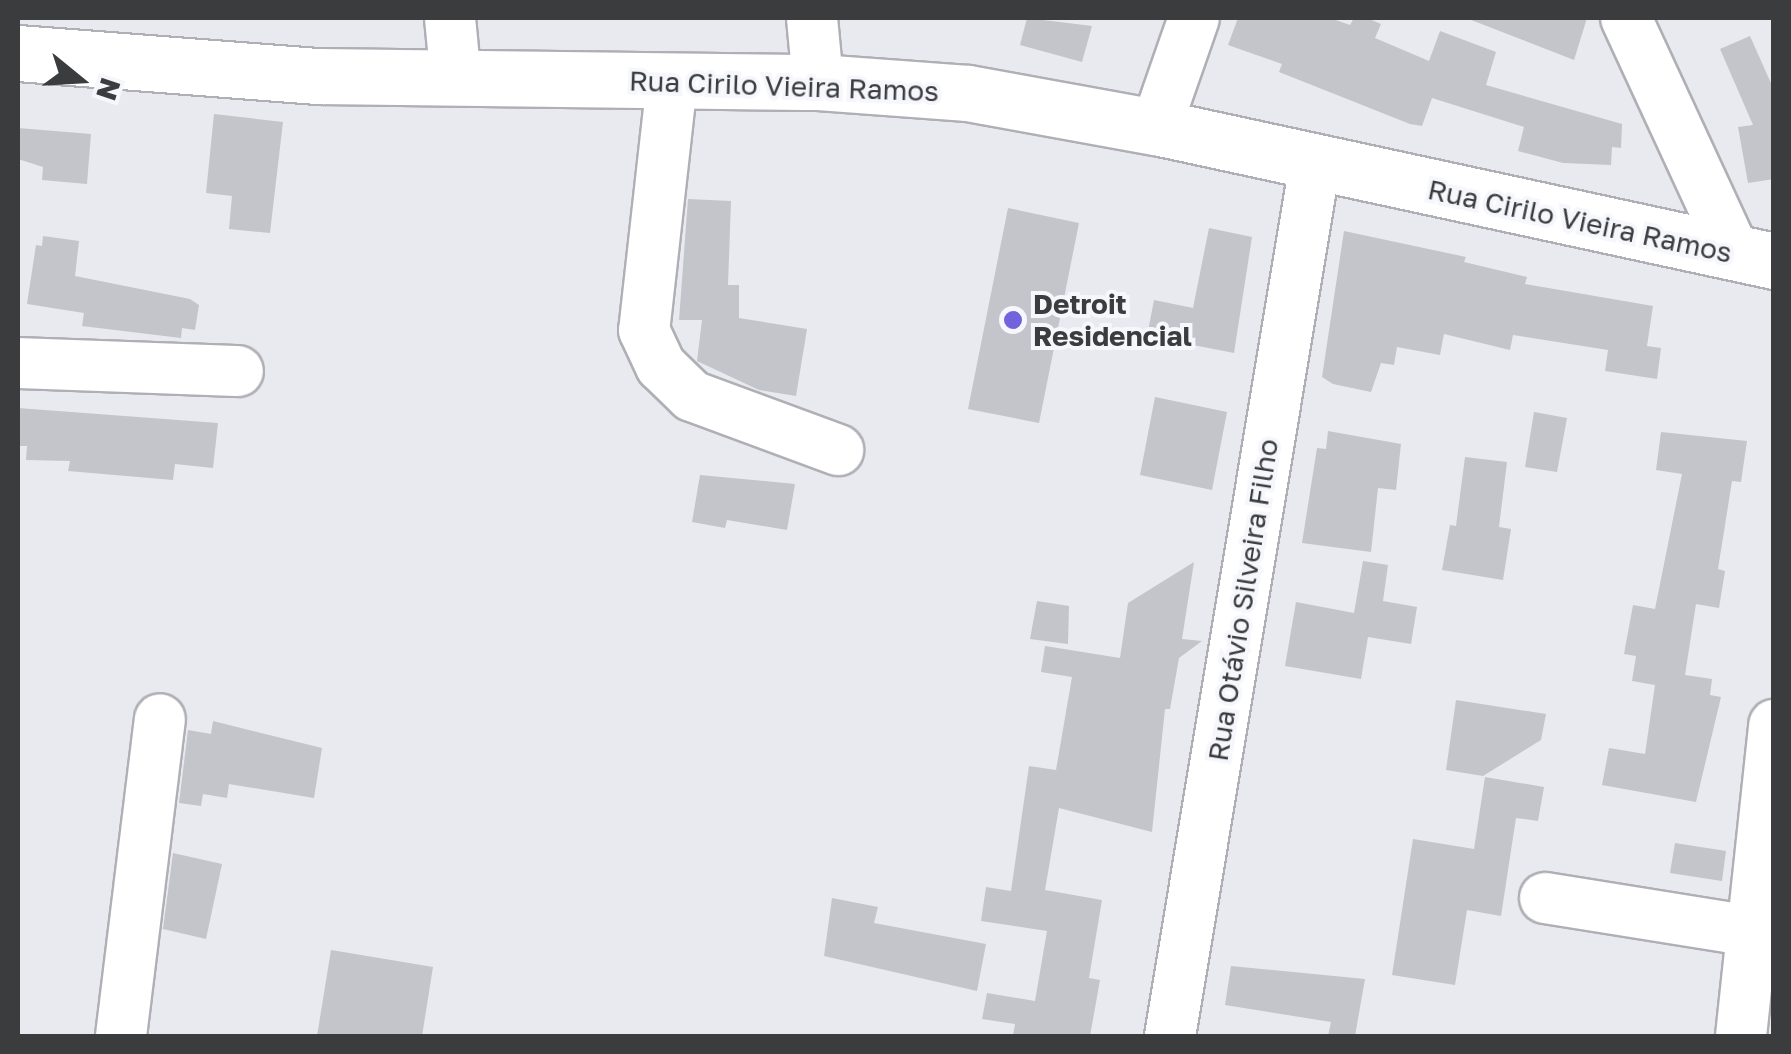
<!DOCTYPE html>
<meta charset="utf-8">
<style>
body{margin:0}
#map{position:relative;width:1791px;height:1054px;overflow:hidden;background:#e9e9f0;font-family:"Golos Text",sans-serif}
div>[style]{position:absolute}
.building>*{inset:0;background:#c4c5cb}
.roads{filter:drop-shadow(2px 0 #afafb5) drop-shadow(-2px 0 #afafb5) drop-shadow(0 2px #afafb5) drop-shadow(0 -2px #afafb5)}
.minor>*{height:50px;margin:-25px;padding:0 25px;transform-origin:25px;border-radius:25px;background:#fff}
.major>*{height:55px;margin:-27.5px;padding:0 27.5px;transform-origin:27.5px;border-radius:27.5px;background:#fff}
.dots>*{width:28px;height:28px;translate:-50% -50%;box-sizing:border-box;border:5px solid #f6f6fd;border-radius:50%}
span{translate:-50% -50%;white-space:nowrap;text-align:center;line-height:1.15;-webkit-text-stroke:8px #f6f6fd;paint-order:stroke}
.street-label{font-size:28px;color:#3b3c3e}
.poi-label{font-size:28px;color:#3b3c3e;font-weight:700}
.left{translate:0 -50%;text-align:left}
.frame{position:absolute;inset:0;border:20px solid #3b3c3e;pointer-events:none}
.north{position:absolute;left:30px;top:30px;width:100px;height:100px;-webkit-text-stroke:8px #f6f6fd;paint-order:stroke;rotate:108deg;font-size:28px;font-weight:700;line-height:40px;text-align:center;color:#3b3c3e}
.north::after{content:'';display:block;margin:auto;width:35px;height:45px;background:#3b3c3e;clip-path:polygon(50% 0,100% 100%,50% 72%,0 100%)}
</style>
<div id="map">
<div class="building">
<i style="clip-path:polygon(1027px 18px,1092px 26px,1082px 62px,1020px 45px)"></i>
<i style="clip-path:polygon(1238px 18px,1330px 18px,1350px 25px,1354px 18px,1367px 18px,1381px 24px,1375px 38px,1429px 61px,1440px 31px,1496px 52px,1486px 85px,1622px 124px,1621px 148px,1612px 147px,1611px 165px,1563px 163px,1518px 151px,1524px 127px,1432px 98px,1422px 126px,1410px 124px,1279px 72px,1282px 64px,1228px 45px)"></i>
<i style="clip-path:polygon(1466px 18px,1587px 18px,1574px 60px)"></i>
<i style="clip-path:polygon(1750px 36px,1774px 90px,1774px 179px,1748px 183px,1738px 127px,1753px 125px,1720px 49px)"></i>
<i style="clip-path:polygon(214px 114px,283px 122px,270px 233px,229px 229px,232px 196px,206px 193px)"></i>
<i style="clip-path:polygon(18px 128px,91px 134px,87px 184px,42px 180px,43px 167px,18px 159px)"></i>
<i style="clip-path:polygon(688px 199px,731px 201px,728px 285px,739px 285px,739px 318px,807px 329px,796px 396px,759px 390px,697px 361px,702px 320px,679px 320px)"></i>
<i style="clip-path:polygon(1008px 208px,1079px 223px,1039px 423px,968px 409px)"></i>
<i style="clip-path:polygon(1209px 228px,1252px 237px,1234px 353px,1147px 336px,1154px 300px,1193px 308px)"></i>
<i style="clip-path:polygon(1344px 231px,1466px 257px,1464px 262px,1527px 277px,1525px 284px,1653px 306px,1647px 346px,1661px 348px,1657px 379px,1605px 371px,1608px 350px,1513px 335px,1510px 350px,1444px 334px,1440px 355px,1397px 347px,1394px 365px,1381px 363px,1371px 392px,1333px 384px,1322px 377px)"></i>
<i style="clip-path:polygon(43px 236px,79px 241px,75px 276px,190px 299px,199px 305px,195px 330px,182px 328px,181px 338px,82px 326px,84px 313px,27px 304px,36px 245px,42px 246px)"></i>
<i style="clip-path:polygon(1155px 397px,1227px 412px,1212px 490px,1140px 475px)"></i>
<i style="clip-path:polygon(18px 408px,218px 423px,213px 468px,175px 464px,173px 480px,68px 471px,70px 461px,26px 460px,27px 446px,18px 446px)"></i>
<i style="clip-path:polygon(1534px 412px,1567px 418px,1557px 472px,1525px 467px)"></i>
<i style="clip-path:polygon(1328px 431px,1401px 444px,1396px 490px,1378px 488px,1371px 552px,1302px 543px,1317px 448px,1326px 449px)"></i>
<i style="clip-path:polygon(1661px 432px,1747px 441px,1741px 482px,1732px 481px,1718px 569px,1725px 571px,1719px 608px,1696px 604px,1685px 675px,1712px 679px,1710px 695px,1721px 697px,1696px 802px,1602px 785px,1609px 748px,1645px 754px,1655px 685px,1632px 681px,1636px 656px,1624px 654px,1633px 605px,1655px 609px,1682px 474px,1656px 470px)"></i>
<i style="clip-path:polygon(1465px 457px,1507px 462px,1499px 527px,1511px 529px,1503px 580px,1442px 570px,1450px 525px,1456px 526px)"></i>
<i style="clip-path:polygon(700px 475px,795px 484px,787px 530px,727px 520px,725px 528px,692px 522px)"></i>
<i style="clip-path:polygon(1363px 561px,1388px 565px,1383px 601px,1417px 607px,1411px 644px,1368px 637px,1361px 679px,1285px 666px,1296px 602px,1354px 613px)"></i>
<i style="clip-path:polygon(1194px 562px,1182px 639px,1202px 641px,1179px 658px,1170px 709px,1165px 709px,1152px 832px,1059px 808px,1045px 890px,1102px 900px,1089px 978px,1100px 980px,1090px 1036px,1013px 1036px,1015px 1024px,982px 1019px,987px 993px,1035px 1001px,1047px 931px,981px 921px,986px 887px,1011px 891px,1029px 766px,1056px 770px,1072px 677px,1041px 672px,1045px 646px,1120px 658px,1128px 603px)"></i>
<i style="clip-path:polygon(1037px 601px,1069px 606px,1068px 644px,1030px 639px)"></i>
<i style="clip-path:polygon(1456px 700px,1546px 714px,1541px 740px,1483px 776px,1446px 770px)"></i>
<i style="clip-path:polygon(213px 721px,322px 748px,314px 798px,229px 784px,227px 798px,203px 794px,201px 806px,179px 803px,188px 730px,211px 734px)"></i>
<i style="clip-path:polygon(1485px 777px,1544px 787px,1538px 821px,1516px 818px,1501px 916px,1467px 910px,1455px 985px,1392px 975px,1413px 839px,1474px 849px)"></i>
<i style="clip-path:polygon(1675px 843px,1726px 851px,1722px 881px,1670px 873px)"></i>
<i style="clip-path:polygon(173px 853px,222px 864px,206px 939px,163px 929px)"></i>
<i style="clip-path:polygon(832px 898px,878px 907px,874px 923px,986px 944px,977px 991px,824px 956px)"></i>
<i style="clip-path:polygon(331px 950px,433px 967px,422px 1036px,317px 1036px)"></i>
<i style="clip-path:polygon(1231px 966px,1365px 979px,1355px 1036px,1328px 1036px,1331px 1022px,1225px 1005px)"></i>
</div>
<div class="roads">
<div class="minor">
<i style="left:450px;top:18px;width:62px;rotate:84.5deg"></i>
<i style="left:812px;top:18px;width:64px;rotate:84.6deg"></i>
<i style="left:1626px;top:18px;width:260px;rotate:65.2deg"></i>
<i style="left:672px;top:82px;width:250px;rotate:96.4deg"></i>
<i style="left:644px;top:330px;width:40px;rotate:65deg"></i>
<i style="left:661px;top:366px;width:43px;rotate:44.1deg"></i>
<i style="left:692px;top:396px;width:156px;rotate:20.3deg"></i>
<i style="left:1156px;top:127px;width:115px;rotate:-70.8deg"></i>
<i style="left:18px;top:363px;width:220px;rotate:2.1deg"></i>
<i style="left:1545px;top:898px;width:210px;rotate:9.1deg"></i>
<i style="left:121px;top:1036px;width:319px;rotate:-83deg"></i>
<i style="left:1170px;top:1036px;width:884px;rotate:-80.56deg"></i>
<i style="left:1741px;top:1036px;width:313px;rotate:-83.9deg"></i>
</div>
<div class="major">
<i style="left:18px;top:53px;width:302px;rotate:4.4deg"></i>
<i style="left:319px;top:76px;width:499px;rotate:0.7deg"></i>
<i style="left:818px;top:82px;width:150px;rotate:4.2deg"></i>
<i style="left:968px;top:93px;width:191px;rotate:10.3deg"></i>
<i style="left:1156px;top:127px;width:632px;rotate:12.23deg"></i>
</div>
</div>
<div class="dots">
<i style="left:1013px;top:320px;background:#7262dc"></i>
</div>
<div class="street-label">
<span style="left:784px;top:86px;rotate:2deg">Rua Cirilo Vieira Ramos</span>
<span style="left:1580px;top:221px;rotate:12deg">Rua Cirilo Vieira Ramos</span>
<span style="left:1243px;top:600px;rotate:-81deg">Rua Otávio Silveira Filho</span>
</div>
<div class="poi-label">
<span class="left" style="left:1033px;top:320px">Detroit<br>Residencial</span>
</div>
<div class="frame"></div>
<div class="north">N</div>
</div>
